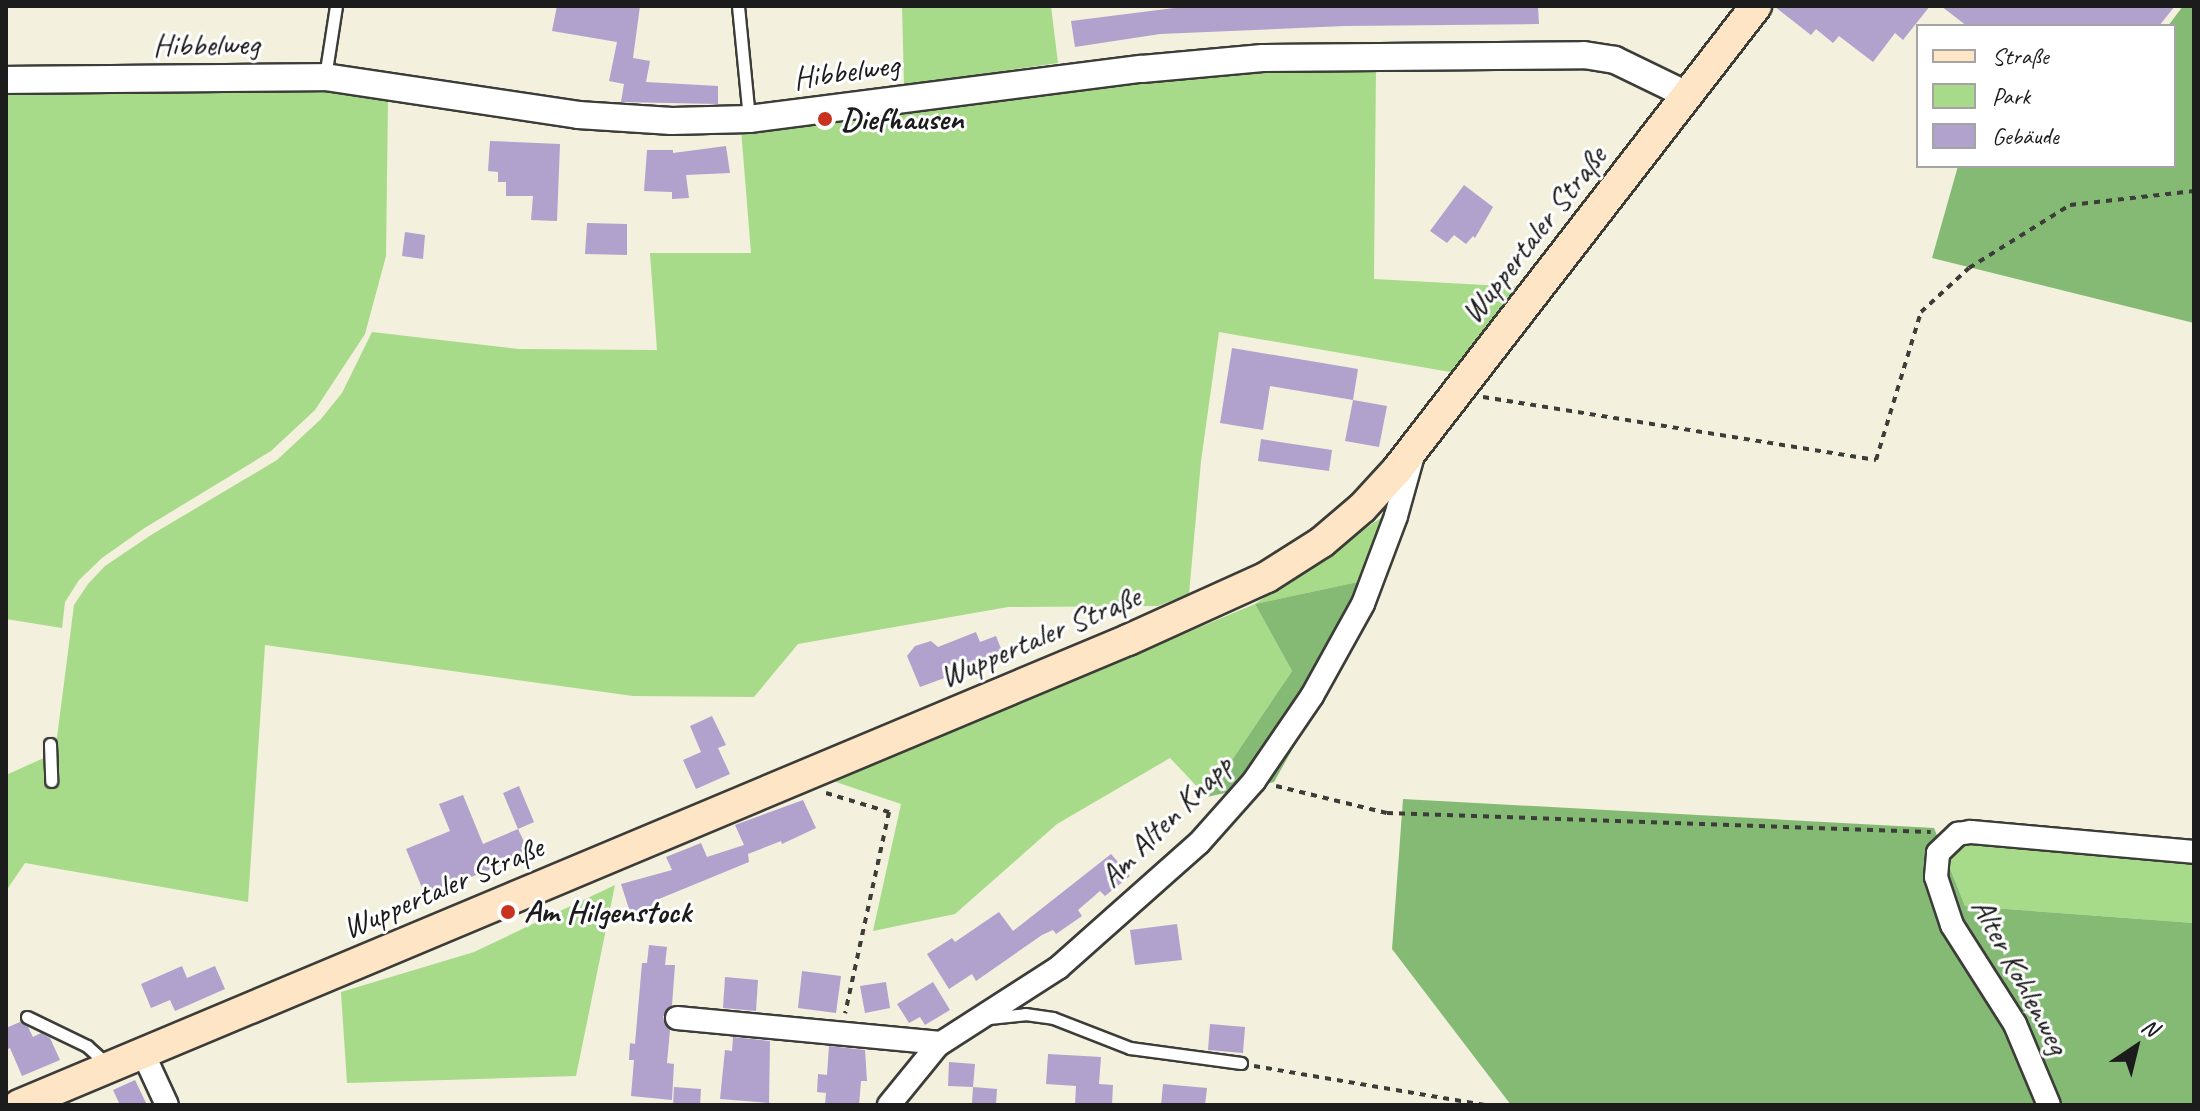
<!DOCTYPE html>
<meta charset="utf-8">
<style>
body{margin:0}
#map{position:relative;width:2200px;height:1111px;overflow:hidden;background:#f3f0dd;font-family:Caveat,sans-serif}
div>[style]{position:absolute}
.green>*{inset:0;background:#a7da89}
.forest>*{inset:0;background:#85ba75}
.building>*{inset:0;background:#b1a1cd}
.path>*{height:4px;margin-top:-2px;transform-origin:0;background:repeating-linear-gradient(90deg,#3c3c39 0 6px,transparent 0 12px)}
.roads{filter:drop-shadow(2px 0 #3c3c39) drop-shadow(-2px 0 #3c3c39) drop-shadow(0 2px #3c3c39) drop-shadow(0 -2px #3c3c39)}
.service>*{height:11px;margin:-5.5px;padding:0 5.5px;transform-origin:5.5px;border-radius:5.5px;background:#fff}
.minor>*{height:22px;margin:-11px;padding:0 11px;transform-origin:11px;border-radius:11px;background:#fff}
.tertiary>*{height:26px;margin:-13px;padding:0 13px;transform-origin:13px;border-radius:13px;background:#fff}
.secondary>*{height:30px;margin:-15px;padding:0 15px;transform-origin:15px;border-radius:15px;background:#fde5c5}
.dots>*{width:22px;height:22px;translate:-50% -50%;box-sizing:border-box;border:4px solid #fff;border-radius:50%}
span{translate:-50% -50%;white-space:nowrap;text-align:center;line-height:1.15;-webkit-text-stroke:6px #fff;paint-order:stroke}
.street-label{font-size:32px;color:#1c1c1c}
.poi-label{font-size:32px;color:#1c1c1c;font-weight:700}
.left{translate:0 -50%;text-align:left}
.frame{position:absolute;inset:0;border:8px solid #1c1c1c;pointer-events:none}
.legend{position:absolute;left:1916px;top:24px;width:260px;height:144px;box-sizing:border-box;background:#fff;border:2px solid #a4a4a4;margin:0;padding:10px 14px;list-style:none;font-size:24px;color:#1c1c1c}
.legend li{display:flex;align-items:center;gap:16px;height:40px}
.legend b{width:40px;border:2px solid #a4a4a4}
.north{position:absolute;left:2096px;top:1007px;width:80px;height:80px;-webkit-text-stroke:6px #fff;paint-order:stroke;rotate:35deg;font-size:22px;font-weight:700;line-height:32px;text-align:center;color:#1c1c1c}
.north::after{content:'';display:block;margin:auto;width:28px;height:36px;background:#1c1c1c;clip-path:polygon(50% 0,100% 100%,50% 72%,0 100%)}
</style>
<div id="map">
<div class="green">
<i style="clip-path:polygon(902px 6px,1051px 6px,1058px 63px,904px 85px)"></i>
<i style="clip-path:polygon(1376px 67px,1374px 279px,1522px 287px,1456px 373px,1219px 332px,1201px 461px,1189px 594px,1158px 606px,1008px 607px,798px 644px,754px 697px,633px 696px,265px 645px,248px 902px,25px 863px,6px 891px,6px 775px,55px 753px,74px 605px,88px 584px,105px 566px,151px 535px,277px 460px,321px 419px,342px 393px,372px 332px,518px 349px,657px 350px,650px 253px,751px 253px,741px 129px,1268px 68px)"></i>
<i style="clip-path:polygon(296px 88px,383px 93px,388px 100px,386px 256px,365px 334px,315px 410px,271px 451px,143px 529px,102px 558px,79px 580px,65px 602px,62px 628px,6px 619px,6px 92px)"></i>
<i style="clip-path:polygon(1385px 515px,1358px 582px,1255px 604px,1292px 671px,1207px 797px,1170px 758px,1057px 824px,955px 914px,873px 931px,901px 804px,833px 781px,1255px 604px)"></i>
<i style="clip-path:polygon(1966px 833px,2194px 855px,2194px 923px,1965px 906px,1942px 848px)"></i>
<i style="clip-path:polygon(615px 885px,576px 1076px,347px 1083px,341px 992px,474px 952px)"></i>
</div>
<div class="forest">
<i style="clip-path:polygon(2183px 6px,2194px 6px,2194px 323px,1932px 258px,1958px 166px,2174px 166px,2174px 26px,2168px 26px)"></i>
<i style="clip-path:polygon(1358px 582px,1325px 691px,1274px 782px,1207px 797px,1292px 671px,1255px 604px)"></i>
<i style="clip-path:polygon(1403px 799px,1934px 828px,1965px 906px,2194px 923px,2194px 1105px,1511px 1105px,1392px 949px)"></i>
</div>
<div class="building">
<i style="clip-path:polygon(557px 6px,640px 6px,633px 58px,650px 61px,646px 82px,718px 86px,718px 104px,621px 102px,624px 84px,609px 81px,617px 42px,552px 31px)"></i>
<i style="clip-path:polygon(1190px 6px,1538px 6px,1539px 24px,1344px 26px,1160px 34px,1075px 47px,1071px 21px)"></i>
<i style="clip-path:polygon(1774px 6px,1930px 6px,1903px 40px,1895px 33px,1873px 62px,1839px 36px,1833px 43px,1816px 29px,1811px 35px)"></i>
<i style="clip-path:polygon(1941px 6px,2175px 6px,2159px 26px,1967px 26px)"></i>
<i style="clip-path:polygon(490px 141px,560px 144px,557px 221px,531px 220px,533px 196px,506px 196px,506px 182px,498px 182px,498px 172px,488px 171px)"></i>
<i style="clip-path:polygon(726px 146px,730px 173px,686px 175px,689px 198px,672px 199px,672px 192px,644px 191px,647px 150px,673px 150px,673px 153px)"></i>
<i style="clip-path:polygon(1464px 185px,1493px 207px,1475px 238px,1473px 236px,1466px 244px,1454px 235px,1447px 243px,1430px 231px)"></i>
<i style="clip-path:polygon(587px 223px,627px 224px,627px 255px,585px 254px)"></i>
<i style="clip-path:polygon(405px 232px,425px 235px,423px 259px,402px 256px)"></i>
<i style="clip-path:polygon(1232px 348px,1358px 369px,1353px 400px,1270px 386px,1263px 430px,1220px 423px)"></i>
<i style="clip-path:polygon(1353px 400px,1387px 406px,1379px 447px,1345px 441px)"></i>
<i style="clip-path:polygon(1261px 439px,1332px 450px,1329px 471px,1258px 461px)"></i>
<i style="clip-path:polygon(976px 632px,980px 642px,996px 636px,1004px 656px,920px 687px,907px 656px,915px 646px,931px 641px,938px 647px)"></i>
<i style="clip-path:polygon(712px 716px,726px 745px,718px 748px,730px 774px,696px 789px,683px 760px,701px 752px,690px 726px)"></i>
<i style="clip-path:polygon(519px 786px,534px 822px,518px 829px,503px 793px)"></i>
<i style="clip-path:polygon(463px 795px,483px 844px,518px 829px,530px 854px,425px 895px,406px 849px,450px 831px,439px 804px)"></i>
<i style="clip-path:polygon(803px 800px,816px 828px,782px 844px,781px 841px,748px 854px,749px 862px,654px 901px,657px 907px,631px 915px,621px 884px,672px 870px,666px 857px,701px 843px,707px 857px,744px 845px,735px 825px)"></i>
<i style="clip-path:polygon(1111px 854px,1130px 876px,1105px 896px,1100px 891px,1078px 910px,1082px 916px,1056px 934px,1053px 930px,1042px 935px,976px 981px,972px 974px,949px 989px,927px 954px,952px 938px,955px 942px,999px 912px,1013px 931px)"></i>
<i style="clip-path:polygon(1177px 924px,1182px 960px,1135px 965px,1130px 930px)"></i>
<i style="clip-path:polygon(649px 945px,667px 947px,665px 965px,675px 965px,672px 1005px,663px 1017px,670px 1030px,667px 1063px,674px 1064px,672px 1100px,631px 1096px,634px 1060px,629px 1060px,630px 1043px,635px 1044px,642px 963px,647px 963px)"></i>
<i style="clip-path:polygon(182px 966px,187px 978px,215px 966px,225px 989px,175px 1011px,170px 1000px,151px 1008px,141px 984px)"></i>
<i style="clip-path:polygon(802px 971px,841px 976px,836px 1013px,798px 1008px)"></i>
<i style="clip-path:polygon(725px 977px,758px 980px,756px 1011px,723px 1008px)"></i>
<i style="clip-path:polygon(886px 982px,890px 1008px,865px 1013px,860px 986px)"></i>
<i style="clip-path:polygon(933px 982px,950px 1010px,925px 1025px,920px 1017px,909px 1023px,897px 1004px)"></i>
<i style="clip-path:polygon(20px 1022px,28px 1027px,33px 1037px,41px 1033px,50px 1038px,60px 1060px,22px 1076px,10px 1048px,6px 1050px,6px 1028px)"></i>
<i style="clip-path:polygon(1210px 1024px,1245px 1027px,1243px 1053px,1208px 1050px)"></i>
<i style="clip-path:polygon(733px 1037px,770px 1041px,769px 1103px,720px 1099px,725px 1050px,732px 1051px)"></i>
<i style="clip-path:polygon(829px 1046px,865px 1050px,867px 1081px,861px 1081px,859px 1105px,825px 1105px,826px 1093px,817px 1092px,818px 1074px,827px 1075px)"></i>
<i style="clip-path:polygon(1048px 1054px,1101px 1057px,1099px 1084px,1113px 1085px,1112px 1105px,1075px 1105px,1076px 1086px,1046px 1084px)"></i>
<i style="clip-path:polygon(949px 1062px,975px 1064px,973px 1087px,948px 1086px)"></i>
<i style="clip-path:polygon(135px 1080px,147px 1105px,120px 1105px,113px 1090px)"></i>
<i style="clip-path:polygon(1163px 1084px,1207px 1088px,1205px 1105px,1161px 1105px)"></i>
<i style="clip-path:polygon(674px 1087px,701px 1089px,700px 1105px,673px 1105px)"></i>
<i style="clip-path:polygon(973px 1087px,997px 1089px,996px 1104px,972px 1103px)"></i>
</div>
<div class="path">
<i style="left:1483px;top:397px;width:398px;rotate:9.1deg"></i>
<i style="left:1876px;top:460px;width:155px;rotate:-73.1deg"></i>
<i style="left:1921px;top:312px;width:65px;rotate:-42.5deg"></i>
<i style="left:1969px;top:268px;width:119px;rotate:-32deg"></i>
<i style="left:2070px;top:205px;width:125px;rotate:-6.4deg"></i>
<i style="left:1276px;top:786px;width:114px;rotate:13.7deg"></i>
<i style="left:1387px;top:813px;width:544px;rotate:2deg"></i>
<i style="left:826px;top:793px;width:66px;rotate:16.8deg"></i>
<i style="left:889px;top:812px;width:206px;rotate:102.3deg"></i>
<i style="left:1254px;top:1066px;width:234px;rotate:9.6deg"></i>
</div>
<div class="roads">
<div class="service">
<i style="left:738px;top:6px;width:113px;rotate:84.4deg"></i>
<i style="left:325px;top:77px;width:72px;rotate:-81.2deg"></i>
<i style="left:50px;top:744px;width:37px;rotate:88deg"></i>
<i style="left:27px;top:1017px;width:67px;rotate:25.8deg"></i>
<i style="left:87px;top:1046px;width:27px;rotate:42deg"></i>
<i style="left:989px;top:1018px;width:36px;rotate:-6deg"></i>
<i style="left:1025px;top:1014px;width:28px;rotate:8deg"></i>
<i style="left:1053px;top:1018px;width:83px;rotate:21.3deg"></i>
<i style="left:1130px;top:1048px;width:112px;rotate:7.7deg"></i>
</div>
<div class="minor">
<i style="left:677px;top:1018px;width:265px;rotate:5.4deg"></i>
<i style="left:143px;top:1053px;width:57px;rotate:65.2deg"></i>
<i style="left:889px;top:1105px;width:77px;rotate:-50.8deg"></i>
<i style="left:938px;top:1045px;width:143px;rotate:-32.7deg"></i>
<i style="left:1058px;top:968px;width:188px;rotate:-41.6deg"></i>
<i style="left:1199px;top:843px;width:83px;rotate:-48.4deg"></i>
<i style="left:1254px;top:781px;width:103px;rotate:-55.7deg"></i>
<i style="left:1312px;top:696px;width:105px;rotate:-61deg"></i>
<i style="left:1363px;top:604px;width:94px;rotate:-69.4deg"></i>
<i style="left:1396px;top:516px;width:63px;rotate:-74.4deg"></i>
<i style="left:2049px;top:1105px;width:88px;rotate:-112.8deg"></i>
<i style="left:2015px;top:1024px;width:117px;rotate:-122.5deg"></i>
<i style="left:1952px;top:925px;width:51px;rotate:-108.4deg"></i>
<i style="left:1936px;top:877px;width:24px;rotate:-85deg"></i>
<i style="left:1938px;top:853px;width:28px;rotate:-44deg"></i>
<i style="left:1958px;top:834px;width:13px;rotate:-9deg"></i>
<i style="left:1971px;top:832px;width:224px;rotate:5.1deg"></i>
</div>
<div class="tertiary">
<i style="left:6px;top:80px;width:319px;rotate:-0.5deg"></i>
<i style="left:325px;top:77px;width:256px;rotate:8.5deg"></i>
<i style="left:578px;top:115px;width:94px;rotate:3.7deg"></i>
<i style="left:672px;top:121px;width:77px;rotate:-1.5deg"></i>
<i style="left:749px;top:119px;width:396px;rotate:-7.3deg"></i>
<i style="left:1142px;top:69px;width:121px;rotate:-5.2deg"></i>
<i style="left:1263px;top:58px;width:321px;rotate:-0.5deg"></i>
<i style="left:1584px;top:55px;width:31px;rotate:9deg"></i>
<i style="left:1615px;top:60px;width:80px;rotate:25.9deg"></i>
</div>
<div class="secondary">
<i style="left:19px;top:1105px;width:1203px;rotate:-22.75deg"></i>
<i style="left:1128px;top:640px;width:153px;rotate:-24.4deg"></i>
<i style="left:1267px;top:577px;width:65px;rotate:-32.5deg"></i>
<i style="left:1322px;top:542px;width:52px;rotate:-40.4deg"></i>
<i style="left:1362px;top:508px;width:52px;rotate:-47.4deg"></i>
<i style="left:1397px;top:470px;width:587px;rotate:-52.27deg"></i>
</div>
</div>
<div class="dots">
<i style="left:825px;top:119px;background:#c8321e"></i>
<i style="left:508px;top:912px;background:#c8321e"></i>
</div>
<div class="street-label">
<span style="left:206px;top:45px;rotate:-1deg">Hibbelweg</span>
<span style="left:846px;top:72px;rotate:-8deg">Hibbelweg</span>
<span style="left:1534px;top:235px;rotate:-52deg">Wuppertaler Straße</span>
<span style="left:1040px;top:637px;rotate:-23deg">Wuppertaler Straße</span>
<span style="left:1166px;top:821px;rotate:-45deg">Am Alten Knapp</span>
<span style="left:443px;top:888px;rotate:-23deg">Wuppertaler Straße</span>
<span style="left:2020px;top:976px;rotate:62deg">Alter Kohlenweg</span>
</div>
<div class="poi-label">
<span class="left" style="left:841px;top:119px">Diefhausen</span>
<span class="left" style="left:524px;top:912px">Am Hilgenstock</span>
</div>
<div class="frame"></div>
<ul class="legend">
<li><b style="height:10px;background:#fde5c5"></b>Straße</li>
<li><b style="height:22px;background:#a7da89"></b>Park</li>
<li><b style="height:22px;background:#b1a1cd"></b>Gebäude</li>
</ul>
<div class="north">N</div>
</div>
